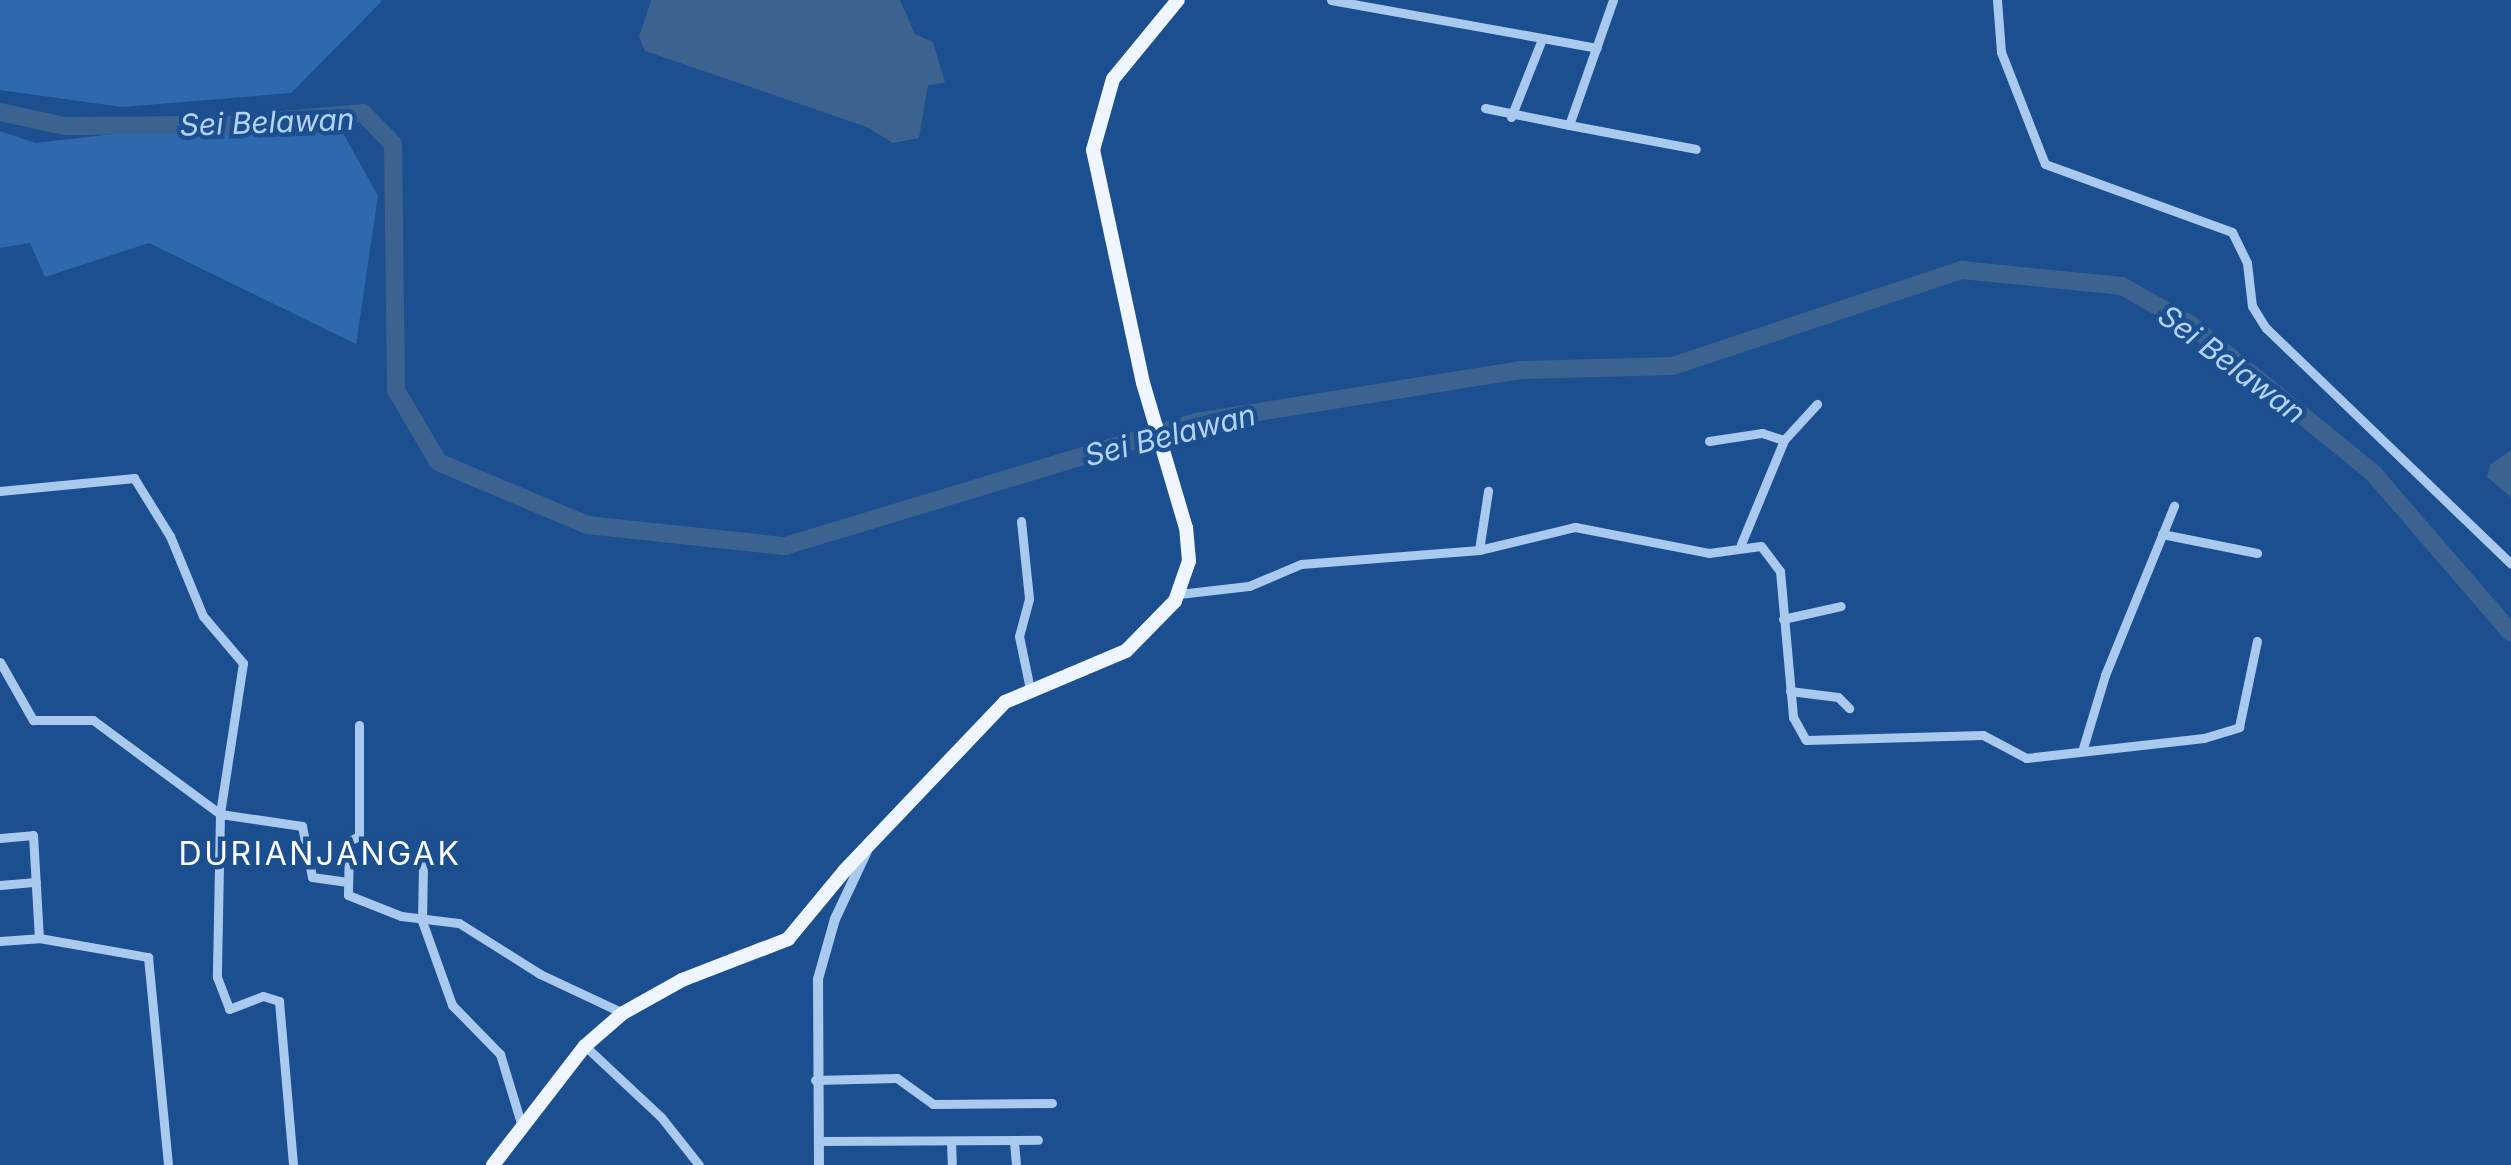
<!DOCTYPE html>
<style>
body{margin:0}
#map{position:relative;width:2511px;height:1165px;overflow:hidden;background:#1b4f8f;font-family:Inter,sans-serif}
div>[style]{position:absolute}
.green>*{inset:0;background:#2e69ad}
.water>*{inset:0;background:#3c6290}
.river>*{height:18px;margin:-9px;padding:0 9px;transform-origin:9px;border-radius:9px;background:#3c6290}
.minor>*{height:9px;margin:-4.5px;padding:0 4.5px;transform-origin:4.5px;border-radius:4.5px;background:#a9c9ee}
.tertiary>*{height:10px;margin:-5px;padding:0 5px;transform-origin:5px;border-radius:5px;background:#a9c9ee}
.primary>*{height:14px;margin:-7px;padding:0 7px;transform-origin:7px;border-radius:7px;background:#f0f6ff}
span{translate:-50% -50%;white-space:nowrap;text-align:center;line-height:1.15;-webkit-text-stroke:9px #1b4f8f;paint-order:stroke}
.water-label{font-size:30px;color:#b5d3f5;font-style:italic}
.quarter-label{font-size:32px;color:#fff;letter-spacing:2.5px}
</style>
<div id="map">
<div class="green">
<i style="clip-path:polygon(0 0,381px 0,382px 1px,291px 93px,122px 107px,0 90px)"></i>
<i style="clip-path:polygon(339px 126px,378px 196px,356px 344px,149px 243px,45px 277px,30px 243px,0 248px,0 131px,36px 143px,156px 129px)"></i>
</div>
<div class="water">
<i style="clip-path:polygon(651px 0,900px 0,915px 34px,933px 42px,945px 83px,928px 85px,919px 138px,893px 143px,867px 127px,645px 51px,639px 37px)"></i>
<i style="clip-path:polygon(2511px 450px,2511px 497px,2487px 477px,2490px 465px)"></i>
</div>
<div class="river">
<i style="left:0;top:112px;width:66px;rotate:12.3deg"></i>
<i style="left:64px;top:126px;width:163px;rotate:-0.4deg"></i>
<i style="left:227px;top:125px;width:137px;rotate:-5deg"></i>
<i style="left:363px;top:113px;width:43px;rotate:45.9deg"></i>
<i style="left:393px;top:144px;width:246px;rotate:89.3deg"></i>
<i style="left:396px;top:390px;width:83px;rotate:59.7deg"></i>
<i style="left:438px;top:462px;width:162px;rotate:22.9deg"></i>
<i style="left:587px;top:525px;width:199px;rotate:6.1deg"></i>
<i style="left:785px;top:546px;width:429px;rotate:-16.8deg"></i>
<i style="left:1196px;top:422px;width:330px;rotate:-9.1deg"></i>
<i style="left:1522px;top:370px;width:151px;rotate:-1.5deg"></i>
<i style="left:1673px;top:366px;width:305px;rotate:-18.4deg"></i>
<i style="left:1962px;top:270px;width:161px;rotate:5.7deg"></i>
<i style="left:2122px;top:286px;width:79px;rotate:29.5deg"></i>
<i style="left:2191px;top:325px;width:235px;rotate:39.1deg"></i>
<i style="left:2373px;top:473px;width:211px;rotate:49.2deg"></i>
</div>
<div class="minor">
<i style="left:1331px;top:0;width:270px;rotate:10.2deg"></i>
<i style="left:1997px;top:0;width:52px;rotate:85.6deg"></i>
<i style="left:2001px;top:52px;width:120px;rotate:68.6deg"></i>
<i style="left:2045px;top:164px;width:199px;rotate:20deg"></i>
<i style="left:2232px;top:232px;width:34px;rotate:64deg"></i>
<i style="left:2247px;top:263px;width:43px;rotate:83.4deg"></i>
<i style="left:2252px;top:306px;width:26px;rotate:58deg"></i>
<i style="left:2266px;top:328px;width:340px;rotate:43.9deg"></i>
<i style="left:1485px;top:108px;width:86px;rotate:11.4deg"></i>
<i style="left:1569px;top:125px;width:133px;rotate:-70.6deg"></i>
<i style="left:1511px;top:117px;width:84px;rotate:-68.3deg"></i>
<i style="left:1569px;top:125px;width:129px;rotate:10.7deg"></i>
<i style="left:1709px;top:441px;width:54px;rotate:-8.6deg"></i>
<i style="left:1762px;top:433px;width:23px;rotate:18deg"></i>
<i style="left:0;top:491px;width:135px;rotate:-5.5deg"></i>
<i style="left:134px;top:478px;width:68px;rotate:58.2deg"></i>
<i style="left:170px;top:536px;width:87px;rotate:67.6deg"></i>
<i style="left:203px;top:616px;width:62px;rotate:49.6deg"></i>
<i style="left:243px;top:663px;width:153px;rotate:98.7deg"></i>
<i style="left:220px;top:814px;width:163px;rotate:91.1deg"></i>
<i style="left:217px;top:977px;width:34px;rotate:69deg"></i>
<i style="left:229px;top:1009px;width:36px;rotate:-21deg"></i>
<i style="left:263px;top:996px;width:17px;rotate:17deg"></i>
<i style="left:279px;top:1001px;width:165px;rotate:85.1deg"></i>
<i style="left:1021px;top:521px;width:78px;rotate:84.1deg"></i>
<i style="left:1029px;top:599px;width:38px;rotate:105deg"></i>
<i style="left:1019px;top:636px;width:54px;rotate:78.3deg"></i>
<i style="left:2162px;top:534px;width:97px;rotate:11.3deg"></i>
<i style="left:1741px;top:544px;width:113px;rotate:-67.5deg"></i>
<i style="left:1784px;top:440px;width:49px;rotate:-47.5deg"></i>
<i style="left:1479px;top:550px;width:60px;rotate:-81.3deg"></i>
<i style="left:1179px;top:594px;width:70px;rotate:-6.5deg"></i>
<i style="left:1249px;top:586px;width:56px;rotate:-22.9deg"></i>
<i style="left:1301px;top:564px;width:179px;rotate:-4.5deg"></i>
<i style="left:1479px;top:550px;width:99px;rotate:-13.5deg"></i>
<i style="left:1575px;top:527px;width:136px;rotate:11deg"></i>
<i style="left:1709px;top:553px;width:52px;rotate:-7.7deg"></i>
<i style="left:1761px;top:546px;width:31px;rotate:53deg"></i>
<i style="left:1780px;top:571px;width:147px;rotate:84.9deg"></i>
<i style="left:1793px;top:717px;width:26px;rotate:61deg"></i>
<i style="left:1806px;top:740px;width:177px;rotate:-1.6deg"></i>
<i style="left:1983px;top:735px;width:49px;rotate:28.1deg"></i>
<i style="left:2026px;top:758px;width:179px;rotate:-6.4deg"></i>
<i style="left:2204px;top:738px;width:37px;rotate:-17deg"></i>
<i style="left:2239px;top:727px;width:88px;rotate:-78.2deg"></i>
<i style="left:1783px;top:619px;width:59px;rotate:-12.6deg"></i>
<i style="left:0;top:662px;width:67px;rotate:60.4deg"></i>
<i style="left:33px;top:720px;width:60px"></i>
<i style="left:93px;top:720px;width:158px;rotate:36.5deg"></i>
<i style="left:220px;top:814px;width:83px;rotate:8.3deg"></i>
<i style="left:302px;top:826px;width:52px;rotate:78.9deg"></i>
<i style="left:312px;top:877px;width:34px;rotate:8deg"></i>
<i style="left:1790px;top:691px;width:48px;rotate:7.1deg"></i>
<i style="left:1838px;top:697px;width:16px;rotate:45deg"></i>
<i style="left:359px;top:725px;width:111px;rotate:90deg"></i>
<i style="left:359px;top:836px;width:11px;rotate:153deg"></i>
<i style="left:349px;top:841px;width:54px;rotate:91.1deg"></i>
<i style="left:348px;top:895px;width:57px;rotate:21.6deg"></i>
<i style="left:401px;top:916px;width:58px;rotate:6.9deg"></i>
<i style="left:459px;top:923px;width:96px;rotate:32.2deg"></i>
<i style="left:540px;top:974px;width:92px;rotate:25.2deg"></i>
<i style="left:2083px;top:748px;width:76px;rotate:-73.2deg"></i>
<i style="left:2105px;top:675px;width:183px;rotate:-67.8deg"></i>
<i style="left:0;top:838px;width:33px;rotate:-5deg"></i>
<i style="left:33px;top:835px;width:103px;rotate:86.7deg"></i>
<i style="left:423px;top:865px;width:56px;rotate:91deg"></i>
<i style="left:422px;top:921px;width:89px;rotate:70.3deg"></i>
<i style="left:452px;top:1005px;width:69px;rotate:45.6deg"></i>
<i style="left:500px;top:1054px;width:72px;rotate:73.1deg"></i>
<i style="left:0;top:885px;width:36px;rotate:-5deg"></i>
<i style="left:0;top:941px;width:39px;rotate:-4deg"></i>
<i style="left:39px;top:938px;width:111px;rotate:9.9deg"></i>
<i style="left:148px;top:957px;width:209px;rotate:84.5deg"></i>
<i style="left:585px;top:1046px;width:104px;rotate:43.1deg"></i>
<i style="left:661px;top:1117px;width:61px;rotate:51.6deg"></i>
<i style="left:815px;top:1080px;width:82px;rotate:-1.4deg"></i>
<i style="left:897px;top:1078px;width:44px;rotate:35.8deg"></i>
<i style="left:933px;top:1104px;width:119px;rotate:-0.5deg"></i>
<i style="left:818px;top:1141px;width:220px;rotate:-0.3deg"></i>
<i style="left:951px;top:1141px;width:24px;rotate:88deg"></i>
<i style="left:1014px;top:1142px;width:23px;rotate:85deg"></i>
</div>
<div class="tertiary">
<i style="left:819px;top:1165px;width:186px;rotate:-90.3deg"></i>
<i style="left:818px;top:979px;width:62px;rotate:-74.2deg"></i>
<i style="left:835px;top:919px;width:75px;rotate:-64.8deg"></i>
</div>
<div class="primary">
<i style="left:493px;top:1165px;width:150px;rotate:-52.3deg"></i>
<i style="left:585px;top:1046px;width:50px;rotate:-41deg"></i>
<i style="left:623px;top:1013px;width:68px;rotate:-29.2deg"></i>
<i style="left:682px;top:980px;width:114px;rotate:-21.1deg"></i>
<i style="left:788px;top:939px;width:89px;rotate:-50.4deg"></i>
<i style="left:845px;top:870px;width:232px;rotate:-46.4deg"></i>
<i style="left:1005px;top:702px;width:131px;rotate:-22.9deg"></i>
<i style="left:1126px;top:651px;width:70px;rotate:-45.6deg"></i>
<i style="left:1175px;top:601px;width:42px;rotate:-70.7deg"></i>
<i style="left:1189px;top:561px;width:33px;rotate:-95deg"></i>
<i style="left:1186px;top:528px;width:151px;rotate:-106.5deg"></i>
<i style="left:1143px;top:383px;width:238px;rotate:-102.1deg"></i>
<i style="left:1093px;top:150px;width:74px;rotate:-74.3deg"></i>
<i style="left:1113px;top:79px;width:102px;rotate:-50.6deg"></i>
</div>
<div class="water-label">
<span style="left:267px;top:122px;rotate:-2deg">Sei Belawan</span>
<span style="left:2232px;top:364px;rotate:37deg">Sei Belawan</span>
<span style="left:1170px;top:435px;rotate:-14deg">Sei Belawan</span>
</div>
<div class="quarter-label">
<span style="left:320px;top:854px">DURIANJANGAK</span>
</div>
</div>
